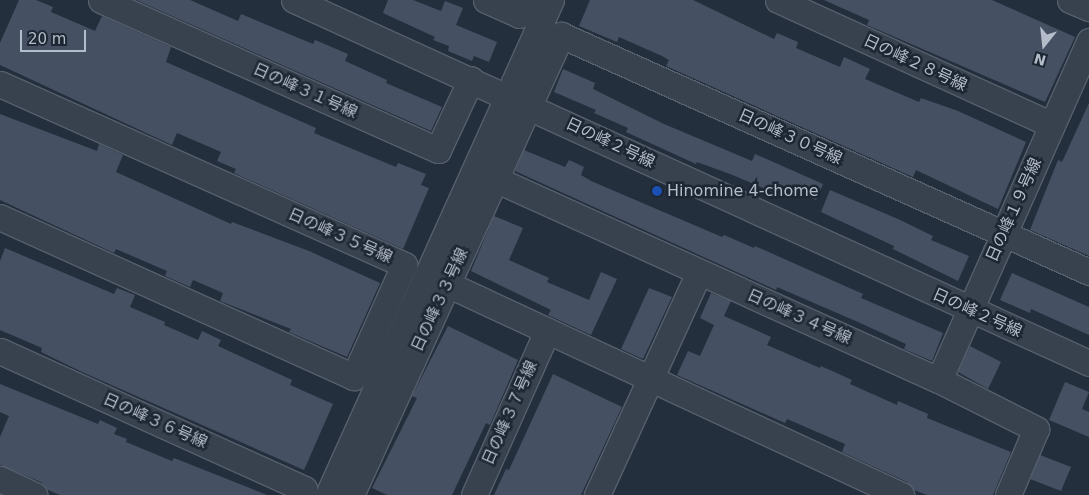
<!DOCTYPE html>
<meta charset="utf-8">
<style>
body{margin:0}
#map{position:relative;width:1089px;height:495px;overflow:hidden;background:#242f3e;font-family:"DejaVu Sans","Noto Sans JP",sans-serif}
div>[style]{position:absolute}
.building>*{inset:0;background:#455162}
.roads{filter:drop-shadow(1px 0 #565f6c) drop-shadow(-1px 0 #565f6c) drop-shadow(0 1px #565f6c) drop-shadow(0 -1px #565f6c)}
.minor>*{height:25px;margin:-12.5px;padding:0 12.5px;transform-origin:12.5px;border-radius:12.5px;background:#38414e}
.dots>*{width:14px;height:14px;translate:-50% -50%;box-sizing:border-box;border:2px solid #1d2633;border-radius:50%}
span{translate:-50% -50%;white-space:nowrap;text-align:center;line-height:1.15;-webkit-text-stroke:5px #1d2633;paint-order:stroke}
.street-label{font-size:16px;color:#b4bcc9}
.poi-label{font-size:16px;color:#b4bcc9}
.left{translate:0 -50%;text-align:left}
.north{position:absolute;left:1019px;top:20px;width:50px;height:50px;-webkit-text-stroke:4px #1d2633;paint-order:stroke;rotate:196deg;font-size:14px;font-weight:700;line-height:20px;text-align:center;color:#b4bcc9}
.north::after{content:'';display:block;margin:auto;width:18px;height:22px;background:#b4bcc9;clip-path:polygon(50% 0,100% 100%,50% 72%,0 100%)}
.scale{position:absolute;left:20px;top:30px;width:66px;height:22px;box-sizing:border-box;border:2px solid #b4bcc9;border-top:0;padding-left:6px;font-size:15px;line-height:18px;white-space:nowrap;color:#b4bcc9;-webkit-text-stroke:4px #1d2633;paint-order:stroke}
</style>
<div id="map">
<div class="building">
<i style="clip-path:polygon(19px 0,36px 0,53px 7px,51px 12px,95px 31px,102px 16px,171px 47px,166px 62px,316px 128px,314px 133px,396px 167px,398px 163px,426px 174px,421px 185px,429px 188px,403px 249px,234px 173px,236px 169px,217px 161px,221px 152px,177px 133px,172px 145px,0 65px,0 43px)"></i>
<i style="clip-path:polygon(136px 0,190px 0,238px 21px,241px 14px,313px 44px,315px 40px,348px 54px,345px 61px,387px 80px,386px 83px,442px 107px,431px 131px)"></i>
<i style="clip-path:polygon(388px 0,413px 0,441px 11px,445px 1px,463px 8px,456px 25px,497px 42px,489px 62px,474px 56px,472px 61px,448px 51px,449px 46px,433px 40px,435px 37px,383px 13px)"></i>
<i style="clip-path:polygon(590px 0,693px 0,774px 39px,777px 33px,798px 42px,796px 48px,840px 67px,844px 57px,870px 69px,865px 79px,919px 102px,921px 98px,958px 111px,1026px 142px,998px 209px,916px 170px,913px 177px,895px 169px,666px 66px,669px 60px,662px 56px,619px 37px,617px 42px,579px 26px)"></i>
<i style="clip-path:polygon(824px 0,992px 0,1075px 37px,1045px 102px,867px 25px,869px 20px)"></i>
<i style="clip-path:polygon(563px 69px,595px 83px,593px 89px,664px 124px,752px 161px,755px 154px,823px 184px,816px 200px,779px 184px,775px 193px,730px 174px,697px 162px,696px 164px,626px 132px,628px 128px,594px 113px,596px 110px,554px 92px)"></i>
<i style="clip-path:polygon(1089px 103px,1089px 256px,1030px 230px,1058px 160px,1062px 162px)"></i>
<i style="clip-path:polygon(0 114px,97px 151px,99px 144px,123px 155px,116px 172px,231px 224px,232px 222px,309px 251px,380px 283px,347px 357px,289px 332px,291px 329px,220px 301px,223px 293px,193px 280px,190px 287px,165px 276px,167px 271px,116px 249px,114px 253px,0 200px)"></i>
<i style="clip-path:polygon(524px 150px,565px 167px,569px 160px,584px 167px,581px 175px,591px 181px,722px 237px,724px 235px,754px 248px,755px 246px,863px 294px,861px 298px,943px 333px,932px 361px,904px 349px,906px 344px,858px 322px,777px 287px,776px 290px,515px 171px)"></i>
<i style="clip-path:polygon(830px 190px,898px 219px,933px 236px,931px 240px,969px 256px,958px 281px,893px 249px,894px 246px,821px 212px)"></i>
<i style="clip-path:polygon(494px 216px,523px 228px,509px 260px,549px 278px,547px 282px,589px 300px,601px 272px,617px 279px,591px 335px,548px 315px,551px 310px,471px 271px)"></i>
<i style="clip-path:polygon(5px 248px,114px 294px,117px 288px,135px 295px,130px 307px,165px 322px,164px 325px,198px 340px,202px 331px,221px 340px,218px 346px,292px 380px,290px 385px,333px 404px,304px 470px,82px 372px,41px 352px,42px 348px,0 330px,0 261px)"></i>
<i style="clip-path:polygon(1012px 273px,1089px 307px,1089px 335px,1031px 309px,1030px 313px,1000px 300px)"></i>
<i style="clip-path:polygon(649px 288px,672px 297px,643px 359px,621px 349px)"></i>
<i style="clip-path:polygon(711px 293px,731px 301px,724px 316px,771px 337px,767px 345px,820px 368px,821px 366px,852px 380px,850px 384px,897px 405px,898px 401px,928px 414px,927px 418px,1011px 452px,993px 495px,927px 495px,914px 490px,907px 482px,842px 452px,845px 444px,787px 419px,785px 423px,677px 375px,688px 351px,700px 356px,714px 325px,700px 318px)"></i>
<i style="clip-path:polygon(448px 326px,518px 360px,490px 425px,486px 423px,452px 495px,387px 495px,372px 488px,417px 398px,412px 396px)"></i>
<i style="clip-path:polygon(970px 346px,1001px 362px,988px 389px,958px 372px)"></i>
<i style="clip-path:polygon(553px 374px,622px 407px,581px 495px,494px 495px,506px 469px,509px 470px)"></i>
<i style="clip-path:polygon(1065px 382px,1089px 392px,1082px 409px,1089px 412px,1089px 437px,1049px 420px)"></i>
<i style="clip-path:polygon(0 384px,98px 424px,100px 420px,117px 428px,114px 434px,127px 439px,126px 442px,172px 461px,174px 458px,267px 495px,60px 495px,48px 490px,41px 482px,0 465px,0 437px,9px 416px,0 412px)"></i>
<i style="clip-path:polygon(1040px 455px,1071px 467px,1061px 491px,1030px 479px)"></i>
</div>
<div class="roads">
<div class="minor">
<i style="left:101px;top:0;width:369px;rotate:24deg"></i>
<i style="left:438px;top:150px;width:78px;rotate:-65.1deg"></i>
<i style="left:294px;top:0;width:874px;rotate:24.54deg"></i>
<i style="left:486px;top:0;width:36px;rotate:24deg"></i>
<i style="left:519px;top:15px;width:17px;rotate:-65deg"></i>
<i style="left:778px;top:0;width:301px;rotate:24.5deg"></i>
<i style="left:1070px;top:0;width:21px;rotate:23deg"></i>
<i style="left:0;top:84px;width:443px;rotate:24.1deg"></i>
<i style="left:404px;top:265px;width:123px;rotate:114.1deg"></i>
<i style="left:354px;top:377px;width:388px;rotate:-155.7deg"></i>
<i style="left:495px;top:179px;width:487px;rotate:24.4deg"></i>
<i style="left:939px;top:380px;width:109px;rotate:26.8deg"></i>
<i style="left:1036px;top:429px;width:72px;rotate:113deg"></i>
<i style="left:447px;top:284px;width:501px;rotate:24.93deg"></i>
<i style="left:0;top:351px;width:334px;rotate:24.4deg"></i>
<i style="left:304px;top:489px;width:7px;rotate:117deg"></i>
<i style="left:939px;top:380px;width:371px;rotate:-66.1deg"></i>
<i style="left:0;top:479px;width:38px;rotate:25deg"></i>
<i style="left:328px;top:495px;width:543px;rotate:-65.75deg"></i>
<i style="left:351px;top:495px;width:506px;rotate:-65.46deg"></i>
<i style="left:561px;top:35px;width:579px;rotate:24.17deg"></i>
<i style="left:474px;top:495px;width:180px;rotate:-66deg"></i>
<i style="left:597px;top:495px;width:245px;rotate:-65.4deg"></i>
</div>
</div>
<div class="dots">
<i style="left:657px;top:191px;background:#1a4fb4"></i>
</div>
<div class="street-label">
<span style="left:915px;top:63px;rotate:25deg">日の峰２８号線</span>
<span style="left:305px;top:91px;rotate:24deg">日の峰３１号線</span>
<span style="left:790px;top:137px;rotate:24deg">日の峰３０号線</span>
<span style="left:610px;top:143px;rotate:25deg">日の峰２号線</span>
<span style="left:1014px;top:210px;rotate:-66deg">日の峰１９号線</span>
<span style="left:340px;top:236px;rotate:24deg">日の峰３５号線</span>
<span style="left:440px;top:300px;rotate:-65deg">日の峰３３号線</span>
<span style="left:977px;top:313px;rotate:24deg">日の峰２号線</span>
<span style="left:799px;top:317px;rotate:24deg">日の峰３４号線</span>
<span style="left:510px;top:413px;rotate:-66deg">日の峰３７号線</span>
<span style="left:155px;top:421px;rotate:24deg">日の峰３６号線</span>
</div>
<div class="poi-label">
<span class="left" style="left:667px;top:191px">Hinomine 4-chome</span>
</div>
<div class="north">N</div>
<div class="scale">20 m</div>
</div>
